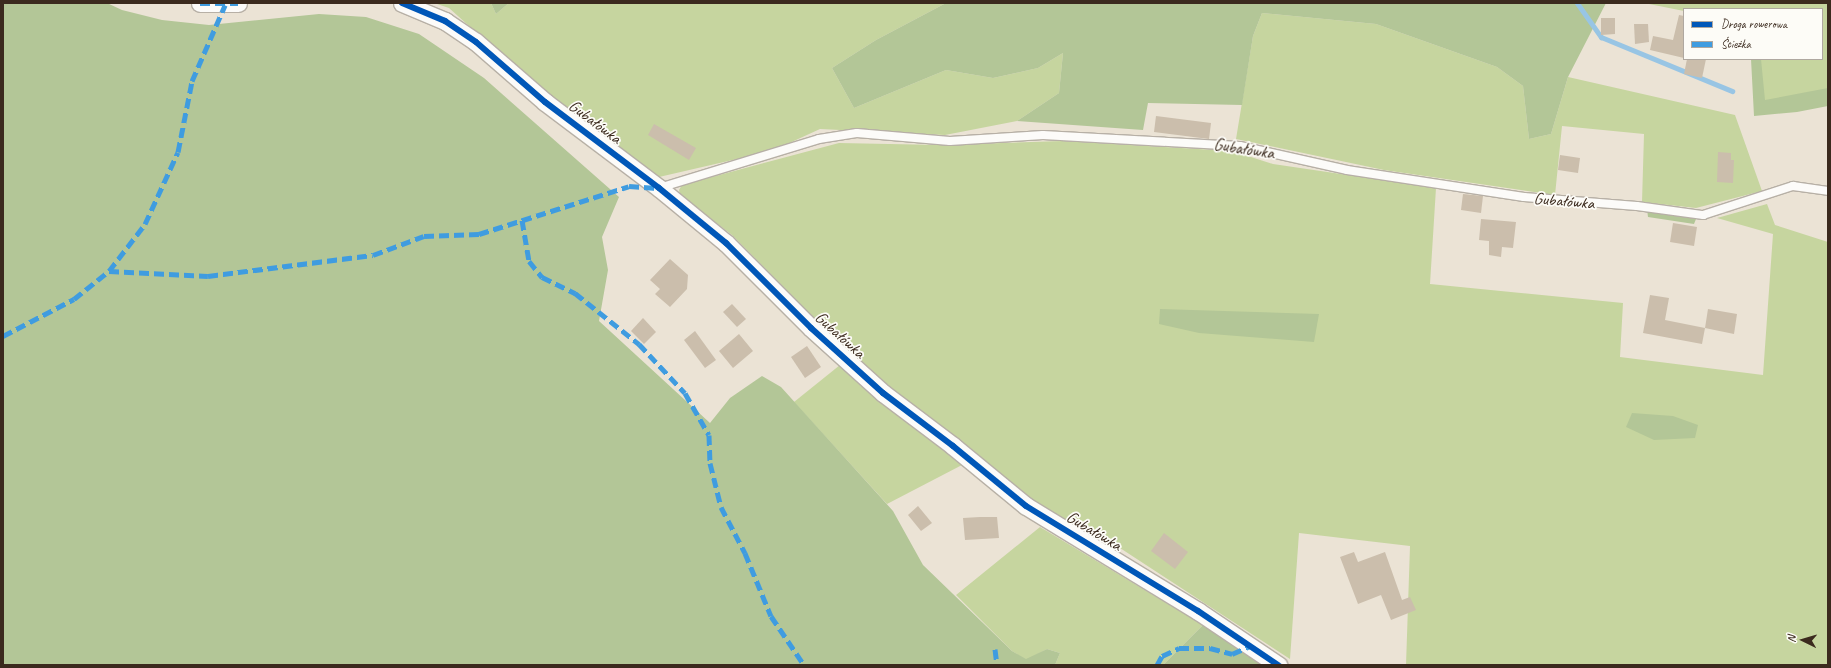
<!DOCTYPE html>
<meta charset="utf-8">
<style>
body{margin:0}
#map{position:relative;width:1831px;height:668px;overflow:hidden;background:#ebe3d5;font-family:Caveat,sans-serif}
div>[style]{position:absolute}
.green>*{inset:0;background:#c6d59f}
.forest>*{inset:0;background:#b3c697}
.stream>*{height:5px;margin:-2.5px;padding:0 2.5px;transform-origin:2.5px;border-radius:2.5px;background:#98c5e4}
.building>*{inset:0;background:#cbbeac}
.roads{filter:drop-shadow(1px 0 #b7b0a6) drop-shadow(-1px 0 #b7b0a6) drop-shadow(0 1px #b7b0a6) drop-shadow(0 -1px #b7b0a6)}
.lane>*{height:8px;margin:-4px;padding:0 4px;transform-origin:4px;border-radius:4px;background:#fcfbf9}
.street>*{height:17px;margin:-8.5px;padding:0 8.5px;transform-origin:8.5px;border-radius:8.5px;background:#fcfbf9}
.quiet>*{height:5px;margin-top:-2.5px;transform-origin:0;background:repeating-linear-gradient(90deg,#3f9ce0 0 10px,transparent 0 15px)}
.cycleway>*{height:6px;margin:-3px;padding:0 3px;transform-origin:3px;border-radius:3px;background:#0057b8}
span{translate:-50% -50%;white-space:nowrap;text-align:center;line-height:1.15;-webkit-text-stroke:3.5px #fdfcf7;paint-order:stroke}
.street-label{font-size:17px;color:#3b2a1e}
.frame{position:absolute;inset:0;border:4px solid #3b2a1e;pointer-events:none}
.legend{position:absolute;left:1683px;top:8px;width:140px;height:52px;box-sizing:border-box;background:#fdfcf7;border:1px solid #afa8a0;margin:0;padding:5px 7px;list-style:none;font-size:12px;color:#3b2a1e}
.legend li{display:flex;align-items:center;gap:8px;height:20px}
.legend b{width:20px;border:1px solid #afa8a0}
.north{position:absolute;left:1783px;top:620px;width:40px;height:40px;-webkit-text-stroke:3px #fdfcf7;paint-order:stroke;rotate:275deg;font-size:11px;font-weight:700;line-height:16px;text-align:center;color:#3b2a1e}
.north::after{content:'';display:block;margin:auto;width:14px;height:18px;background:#3b2a1e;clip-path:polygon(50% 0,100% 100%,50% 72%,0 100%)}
</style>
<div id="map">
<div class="green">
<i style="clip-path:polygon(434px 3px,491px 3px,496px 14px,509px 3px,946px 3px,876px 40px,832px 68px,854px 108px,946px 70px,993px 78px,1038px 68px,1063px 53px,1059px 93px,1017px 121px,945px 135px,820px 129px,772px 151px,659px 177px,538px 88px,449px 8px)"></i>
<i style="clip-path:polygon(1644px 3px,1828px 3px,1828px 100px,1761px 113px,1752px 59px,1822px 59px,1822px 9px,1684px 11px)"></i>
<i style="clip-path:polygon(1262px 13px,1376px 24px,1497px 67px,1523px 86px,1529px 139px,1551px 134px,1568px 77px,1735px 115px,1762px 191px,1696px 208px,1642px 202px,1644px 134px,1562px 126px,1555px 195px,1384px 170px,1236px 139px,1253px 36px)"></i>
<i style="clip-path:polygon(1062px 141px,1232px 151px,1273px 164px,1436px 188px,1430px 284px,1623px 303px,1620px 357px,1763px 375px,1773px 234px,1717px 218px,1767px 204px,1775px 225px,1828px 242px,1828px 665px,1406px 665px,1410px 546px,1299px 533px,1290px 659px,1120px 548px,1082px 532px,1036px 505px,1007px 482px,854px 358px,732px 235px,680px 195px,679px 190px,682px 185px,839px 143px,939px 145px)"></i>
<i style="clip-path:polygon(840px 365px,962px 465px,887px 504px,794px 402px)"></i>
<i style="clip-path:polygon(1040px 527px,1203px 625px,1163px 665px,1055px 665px,1060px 653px,1047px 649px,1026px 660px,1012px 651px,956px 595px)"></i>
</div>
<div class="forest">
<i style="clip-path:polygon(3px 3px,107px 3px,122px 10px,162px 20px,209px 25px,319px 14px,366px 17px,419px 34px,484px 78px,619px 197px,602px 237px,608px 270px,599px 321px,710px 423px,730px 398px,762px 376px,781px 387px,893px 511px,923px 565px,1012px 651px,1026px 659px,1047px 649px,1060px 653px,1055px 665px,3px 665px)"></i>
<i style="clip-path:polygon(491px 3px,509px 3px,496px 14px)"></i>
<i style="clip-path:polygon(946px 3px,1606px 3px,1568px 77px,1551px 134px,1529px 139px,1523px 86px,1497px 67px,1376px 24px,1262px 13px,1253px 36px,1242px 105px,1148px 103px,1143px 130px,1017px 121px,1059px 93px,1063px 53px,1038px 68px,993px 78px,946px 70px,854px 108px,832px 68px,876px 40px)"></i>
<i style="clip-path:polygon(1751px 59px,1761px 59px,1765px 100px,1828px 88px,1828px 106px,1797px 112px,1754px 116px)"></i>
<i style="clip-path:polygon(1647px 209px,1696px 219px,1694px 224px,1648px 217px)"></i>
<i style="clip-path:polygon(1160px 309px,1319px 314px,1314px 342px,1199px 333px,1159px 324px)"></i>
<i style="clip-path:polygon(1632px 413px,1673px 416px,1698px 425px,1695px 438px,1654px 440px,1626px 427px)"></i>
<i style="clip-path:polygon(1203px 625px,1263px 665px,1163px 665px)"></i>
</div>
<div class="stream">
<i style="left:1577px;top:3px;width:42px;rotate:54.8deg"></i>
<i style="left:1601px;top:37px;width:142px;rotate:22.4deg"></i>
</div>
<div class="building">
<i style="clip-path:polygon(1679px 15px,1684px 16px,1684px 58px,1650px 50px,1653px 36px,1673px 40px)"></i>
<i style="clip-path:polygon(1601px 18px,1615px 18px,1615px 34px,1601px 35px)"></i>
<i style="clip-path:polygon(1634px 24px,1648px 24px,1649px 42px,1635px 44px)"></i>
<i style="clip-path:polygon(1687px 59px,1706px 59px,1702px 78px,1684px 74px)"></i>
<i style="clip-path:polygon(1156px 116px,1211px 123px,1209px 139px,1154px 132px)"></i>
<i style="clip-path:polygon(654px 124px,696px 148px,689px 160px,648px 135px)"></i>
<i style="clip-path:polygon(1718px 152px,1731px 153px,1731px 160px,1734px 160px,1733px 183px,1717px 182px)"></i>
<i style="clip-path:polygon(1560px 155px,1580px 158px,1578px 173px,1558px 170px)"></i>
<i style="clip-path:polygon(1463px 194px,1483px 196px,1481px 213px,1461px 210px)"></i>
<i style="clip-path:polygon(1481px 219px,1516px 222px,1513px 248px,1502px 247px,1501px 257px,1489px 255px,1489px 241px,1479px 240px)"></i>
<i style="clip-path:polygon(1673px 223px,1697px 227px,1694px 246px,1670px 242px)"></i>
<i style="clip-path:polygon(670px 259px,688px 275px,687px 289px,670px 307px,655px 294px,660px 289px,650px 280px)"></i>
<i style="clip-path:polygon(1650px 295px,1669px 298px,1665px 320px,1705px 328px,1702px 344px,1643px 333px)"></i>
<i style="clip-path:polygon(732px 304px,746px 319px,737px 327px,723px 312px)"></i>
<i style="clip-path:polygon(1708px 309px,1737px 314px,1734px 334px,1705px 328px)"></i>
<i style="clip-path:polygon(643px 318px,656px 332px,644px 344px,631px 331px)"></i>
<i style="clip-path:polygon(695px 331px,716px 360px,705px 368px,684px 340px)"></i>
<i style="clip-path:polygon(739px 334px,753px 351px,733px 368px,719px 351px)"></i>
<i style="clip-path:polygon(807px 346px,821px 367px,805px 378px,791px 357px)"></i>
<i style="clip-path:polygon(918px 506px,932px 523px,921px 531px,908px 515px)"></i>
<i style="clip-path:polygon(980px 517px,997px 517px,999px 538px,965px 540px,963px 518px)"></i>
<i style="clip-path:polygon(1164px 533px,1188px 552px,1175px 569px,1151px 551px)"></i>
<i style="clip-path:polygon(1354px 552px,1358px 562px,1385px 552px,1402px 600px,1410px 597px,1416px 610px,1391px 620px,1381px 595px,1358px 604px,1340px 557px)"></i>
</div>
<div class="roads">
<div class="lane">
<i style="left:659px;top:188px;width:167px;rotate:-17deg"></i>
<i style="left:819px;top:139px;width:38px;rotate:-9deg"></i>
<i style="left:857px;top:133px;width:93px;rotate:4.9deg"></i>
<i style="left:950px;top:141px;width:93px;rotate:-3.7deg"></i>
<i style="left:1043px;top:135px;width:197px;rotate:3.2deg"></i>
<i style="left:1240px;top:146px;width:110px;rotate:12.6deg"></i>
<i style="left:1347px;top:170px;width:179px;rotate:8.7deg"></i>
<i style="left:1524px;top:197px;width:113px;rotate:4.6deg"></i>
<i style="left:1637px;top:206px;width:67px;rotate:7.8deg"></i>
<i style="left:1703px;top:215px;width:95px;rotate:-17.9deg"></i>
<i style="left:1793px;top:186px;width:35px;rotate:8deg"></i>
</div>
<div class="street">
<i style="left:200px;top:3px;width:38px"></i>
<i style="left:402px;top:3px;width:47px;rotate:22.7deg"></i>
<i style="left:445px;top:21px;width:37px;rotate:34deg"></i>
<i style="left:476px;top:42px;width:91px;rotate:41deg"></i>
<i style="left:545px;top:102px;width:143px;rotate:37deg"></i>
<i style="left:659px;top:188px;width:87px;rotate:39.4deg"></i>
<i style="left:726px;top:243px;width:120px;rotate:45deg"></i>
<i style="left:811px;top:328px;width:97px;rotate:42.1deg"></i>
<i style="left:883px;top:393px;width:88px;rotate:37.1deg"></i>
<i style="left:953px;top:446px;width:94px;rotate:39.4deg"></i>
<i style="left:1026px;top:506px;width:202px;rotate:31.4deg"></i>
<i style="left:1198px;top:611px;width:97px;rotate:34deg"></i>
</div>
</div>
<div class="quiet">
<i style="left:200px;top:3px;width:38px"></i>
<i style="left:522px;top:220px;width:42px;rotate:80.3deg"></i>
<i style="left:529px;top:261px;width:21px;rotate:51deg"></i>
<i style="left:542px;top:277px;width:37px;rotate:26deg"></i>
<i style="left:575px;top:293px;width:82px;rotate:38.6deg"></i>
<i style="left:639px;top:344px;width:67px;rotate:46.8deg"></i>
<i style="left:685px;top:393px;width:48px;rotate:60.3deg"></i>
<i style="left:709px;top:435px;width:28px;rotate:88deg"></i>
<i style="left:710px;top:463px;width:45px;rotate:76deg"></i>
<i style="left:721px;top:507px;width:52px;rotate:62.4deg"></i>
<i style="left:745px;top:553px;width:68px;rotate:67.6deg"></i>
<i style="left:771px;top:616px;width:59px;rotate:56deg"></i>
<i style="left:109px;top:271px;width:59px;rotate:-52.5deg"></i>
<i style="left:145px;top:224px;width:79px;rotate:-65.4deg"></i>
<i style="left:178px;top:152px;width:72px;rotate:-78.8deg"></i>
<i style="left:192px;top:81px;width:83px;rotate:-66.5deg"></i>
<i style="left:3px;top:336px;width:80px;rotate:-27.5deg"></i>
<i style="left:74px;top:299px;width:45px;rotate:-38.7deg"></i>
<i style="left:109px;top:271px;width:99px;rotate:2.9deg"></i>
<i style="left:208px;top:276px;width:166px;rotate:-7.3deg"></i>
<i style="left:373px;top:255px;width:54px;rotate:-20.4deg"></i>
<i style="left:424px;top:236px;width:55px;rotate:-2.1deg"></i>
<i style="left:479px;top:234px;width:157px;rotate:-17.7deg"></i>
<i style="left:629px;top:186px;width:28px;rotate:4deg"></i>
<i style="left:995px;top:649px;width:16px;rotate:83deg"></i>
<i style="left:1157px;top:665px;width:10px;rotate:-61deg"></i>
<i style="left:1162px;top:656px;width:19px;rotate:-25deg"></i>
<i style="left:1179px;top:648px;width:31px"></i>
<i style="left:1210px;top:648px;width:23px;rotate:15deg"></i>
<i style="left:1232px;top:654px;width:20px;rotate:-24deg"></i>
</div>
<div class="cycleway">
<i style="left:402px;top:3px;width:47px;rotate:22.7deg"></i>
<i style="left:445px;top:21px;width:37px;rotate:34deg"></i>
<i style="left:476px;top:42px;width:91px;rotate:41deg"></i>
<i style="left:545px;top:102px;width:143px;rotate:37deg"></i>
<i style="left:659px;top:188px;width:87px;rotate:39.4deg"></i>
<i style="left:726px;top:243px;width:120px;rotate:45deg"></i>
<i style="left:811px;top:328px;width:97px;rotate:42.1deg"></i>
<i style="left:883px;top:393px;width:88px;rotate:37.1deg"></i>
<i style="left:953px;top:446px;width:94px;rotate:39.4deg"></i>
<i style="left:1026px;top:506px;width:202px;rotate:31.4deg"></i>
<i style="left:1198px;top:611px;width:97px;rotate:34deg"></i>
</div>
<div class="street-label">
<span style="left:595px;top:122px;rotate:37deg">Gubałówka</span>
<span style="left:1244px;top:149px;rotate:9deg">Gubałówka</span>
<span style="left:1564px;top:201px;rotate:5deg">Gubałówka</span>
<span style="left:840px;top:335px;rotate:42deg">Gubałówka</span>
<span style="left:1094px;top:531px;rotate:31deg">Gubałówka</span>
</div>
<div class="frame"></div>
<ul class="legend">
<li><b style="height:5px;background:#0057b8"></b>Droga rowerowa</li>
<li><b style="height:5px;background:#3f9ce0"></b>Ścieżka</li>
</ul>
<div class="north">N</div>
</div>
